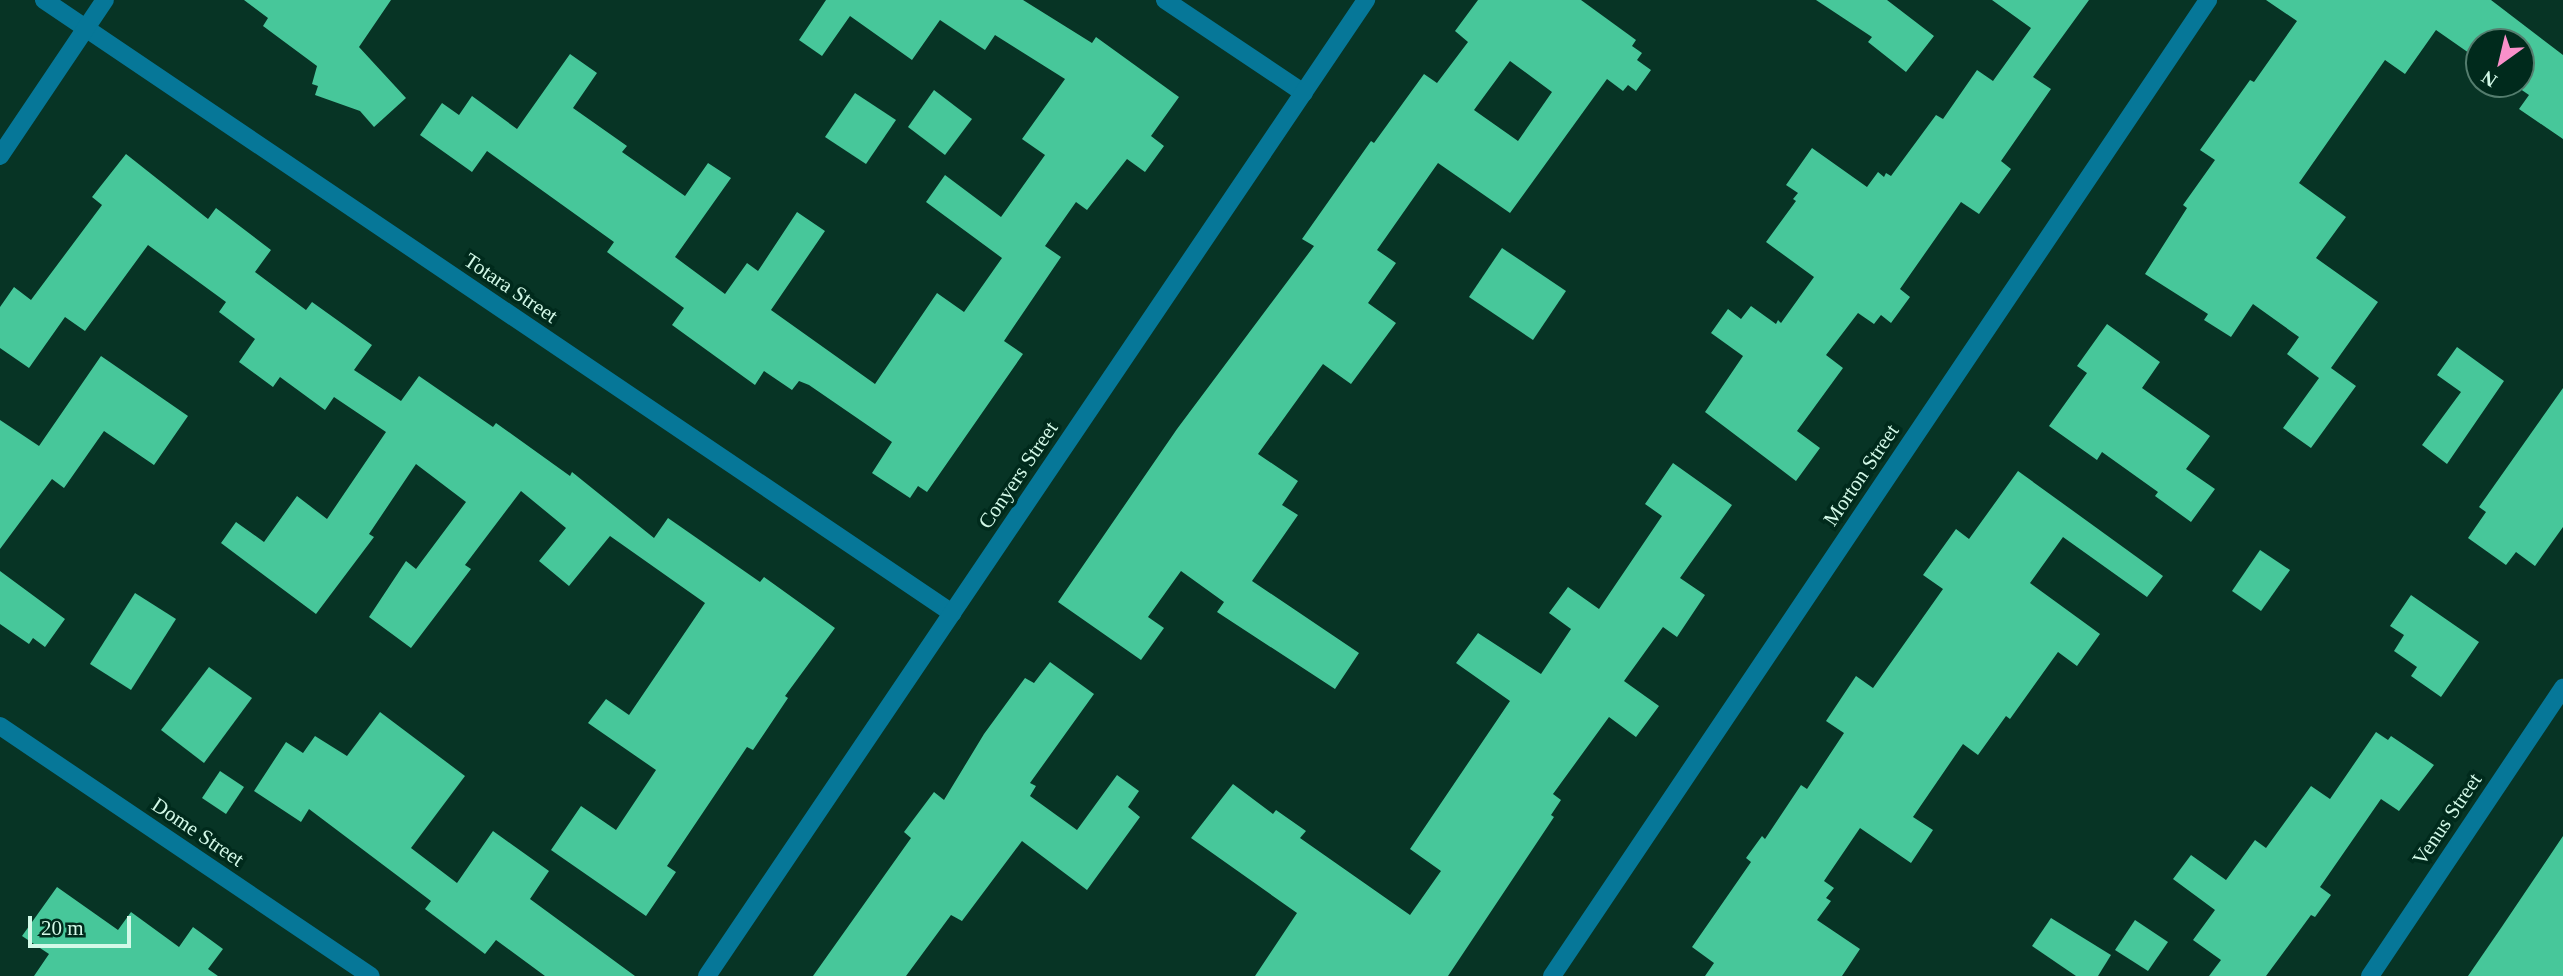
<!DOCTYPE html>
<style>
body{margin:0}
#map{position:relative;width:2563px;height:976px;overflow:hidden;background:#073425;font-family:"Times New Roman",serif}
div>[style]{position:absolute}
.building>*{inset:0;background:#47c79a}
.minor>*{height:18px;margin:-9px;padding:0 9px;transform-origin:9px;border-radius:9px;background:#067798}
span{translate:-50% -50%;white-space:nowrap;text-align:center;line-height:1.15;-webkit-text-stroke:7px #002a1c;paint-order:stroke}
.street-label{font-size:21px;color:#d3f9e8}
.north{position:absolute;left:2465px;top:28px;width:70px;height:70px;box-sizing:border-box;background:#002a1c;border:2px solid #547d6e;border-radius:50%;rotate:214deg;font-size:19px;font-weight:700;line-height:28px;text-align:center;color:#d3f9e8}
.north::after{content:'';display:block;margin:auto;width:24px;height:32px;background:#f990ca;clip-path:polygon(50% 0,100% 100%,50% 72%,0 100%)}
.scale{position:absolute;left:28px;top:916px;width:103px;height:32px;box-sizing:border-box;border:4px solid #d3f9e8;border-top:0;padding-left:9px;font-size:21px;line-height:24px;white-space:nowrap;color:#d3f9e8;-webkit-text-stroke:5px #002a1c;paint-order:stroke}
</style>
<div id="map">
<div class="building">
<i style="clip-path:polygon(244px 0,391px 0,359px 47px,406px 98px,374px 127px,360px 111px,315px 95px,318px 86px,312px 84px,317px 66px,263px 26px,268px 18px)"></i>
<i style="clip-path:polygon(826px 0,1023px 0,1092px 43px,1096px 37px,1179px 97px,1151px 136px,1164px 146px,1145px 172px,1127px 159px,1087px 210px,1076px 202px,1045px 246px,1061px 257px,1004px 341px,1023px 354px,927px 492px,918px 486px,910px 498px,872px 473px,892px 442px,809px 385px,799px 381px,792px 390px,764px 371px,755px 385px,672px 325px,684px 308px,607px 252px,614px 242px,487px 151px,472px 172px,420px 135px,442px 103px,459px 115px,472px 96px,517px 129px,570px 54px,597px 73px,573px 108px,627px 146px,622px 152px,685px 196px,708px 163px,731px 178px,675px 257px,725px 294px,747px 263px,758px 271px,797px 212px,825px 231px,771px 310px,875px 384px,937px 293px,964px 312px,1002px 258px,926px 202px,945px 175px,1001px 217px,1045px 155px,1022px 139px,1065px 79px,995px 35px,985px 50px,940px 20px,912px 60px,850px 16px,822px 56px,799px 40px)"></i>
<i style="clip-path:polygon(evenodd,1478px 0,1581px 0,1636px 40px,1632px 46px,1642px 53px,1637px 60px,1651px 70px,1636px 91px,1628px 85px,1623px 91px,1607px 79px,1510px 213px,1438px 163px,1377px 250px,1396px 263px,1368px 303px,1396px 323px,1351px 384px,1323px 364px,1258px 454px,1298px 481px,1282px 505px,1298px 515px,1252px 581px,1359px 653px,1335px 689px,1217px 612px,1224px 602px,1181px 571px,1148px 617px,1164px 628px,1141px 660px,1058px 602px,1177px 429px,1314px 246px,1302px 239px,1371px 141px,1374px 143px,1424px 74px,1437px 83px,1468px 42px,1455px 31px,1478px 0,1510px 61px,1552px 92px,1518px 141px,1474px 110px,1510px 61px)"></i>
<i style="clip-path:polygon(1816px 0,1887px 0,1934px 36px,1906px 72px,1868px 42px,1872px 37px)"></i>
<i style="clip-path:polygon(1992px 0,2089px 0,2033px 77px,2051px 89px,2001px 161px,2011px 169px,1979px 214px,1961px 202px,1900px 289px,1910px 297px,1891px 323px,1881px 315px,1874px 324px,1858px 313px,1826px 355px,1843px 368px,1797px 431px,1820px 448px,1796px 481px,1705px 412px,1743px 356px,1711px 333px,1728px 309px,1741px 319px,1751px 306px,1776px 324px,1778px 320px,1781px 323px,1814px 277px,1766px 242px,1796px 201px,1793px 199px,1798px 193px,1786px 185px,1812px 148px,1867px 187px,1878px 172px,1884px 177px,1886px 173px,1891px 176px,1936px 115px,1943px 119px,1977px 70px,1993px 81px,2031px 28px)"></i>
<i style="clip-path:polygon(2266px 0,2491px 0,2563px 55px,2563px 139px,2519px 109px,2529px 95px,2513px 84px,2521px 84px,2521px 42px,2479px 42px,2479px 60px,2436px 30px,2405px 74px,2385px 60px,2299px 183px,2346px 217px,2316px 258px,2378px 302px,2331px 368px,2356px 386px,2311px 448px,2283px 428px,2319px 378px,2287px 354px,2299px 337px,2253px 304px,2231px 337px,2204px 320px,2208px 314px,2145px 274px,2187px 208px,2183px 205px,2215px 160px,2200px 150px,2250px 80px,2254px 82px,2297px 21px)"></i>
<i style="clip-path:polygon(934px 90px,972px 119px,945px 155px,908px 127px)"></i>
<i style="clip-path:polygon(855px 93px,896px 120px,866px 164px,825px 137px)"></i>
<i style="clip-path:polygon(126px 154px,208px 219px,216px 208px,271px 250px,255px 272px,306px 310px,312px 302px,372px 345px,354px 370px,401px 401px,419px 376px,493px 427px,496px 423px,570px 476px,572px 472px,654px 538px,668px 518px,760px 582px,764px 577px,835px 628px,785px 696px,788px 698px,753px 750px,747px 747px,667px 866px,676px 872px,646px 916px,551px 850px,581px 806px,616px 830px,656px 770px,588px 723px,606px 699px,629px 715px,705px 603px,610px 536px,569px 586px,539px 561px,566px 528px,521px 491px,465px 565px,471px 569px,411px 648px,369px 617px,406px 561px,416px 569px,466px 502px,416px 464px,369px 534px,374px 537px,316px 614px,221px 543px,236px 522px,264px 542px,297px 496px,327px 519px,386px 432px,334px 397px,325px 410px,280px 377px,273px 387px,239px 362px,255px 339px,219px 312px,226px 302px,148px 245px,85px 331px,65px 317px,29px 368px,0 348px,0 307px,14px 287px,31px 300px,102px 205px,92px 197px)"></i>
<i style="clip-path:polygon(1502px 248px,1566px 291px,1533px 340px,1469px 297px)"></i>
<i style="clip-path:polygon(2107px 324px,2160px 362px,2142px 388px,2210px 436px,2186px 469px,2215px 489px,2191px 522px,2155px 496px,2158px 492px,2102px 452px,2097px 460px,2049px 426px,2087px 373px,2077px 366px)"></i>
<i style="clip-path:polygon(2457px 347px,2504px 381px,2447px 464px,2422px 445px,2461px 392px,2437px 375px)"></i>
<i style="clip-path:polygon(101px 356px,188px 416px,154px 465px,104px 431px,64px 488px,52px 479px,0 549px,0 420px,39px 446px)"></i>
<i style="clip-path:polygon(2563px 388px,2563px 527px,2535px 566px,2516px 552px,2506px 565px,2468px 538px,2486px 512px,2479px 507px)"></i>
<i style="clip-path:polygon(1673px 463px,1732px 505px,1680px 578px,1705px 595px,1677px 637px,1663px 627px,1624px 681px,1659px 706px,1636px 737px,1609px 717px,1553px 794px,1561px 800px,1551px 815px,1554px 817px,1448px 976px,1255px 976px,1297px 913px,1191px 838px,1233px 784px,1273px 814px,1276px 810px,1306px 831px,1300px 838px,1410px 915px,1441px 871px,1410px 849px,1510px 701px,1456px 663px,1478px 633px,1541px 674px,1571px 629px,1549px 613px,1568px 587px,1599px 609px,1662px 516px,1645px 504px)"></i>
<i style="clip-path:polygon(2018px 471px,2163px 576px,2147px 597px,2063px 537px,2030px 583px,2100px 634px,2077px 666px,2058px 652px,2010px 719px,2006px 716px,1978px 755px,1963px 744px,1913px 817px,1933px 830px,1911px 863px,1860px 828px,1824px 881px,1834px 888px,1826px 898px,1831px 901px,1817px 920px,1860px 949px,1842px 976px,1705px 976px,1714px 963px,1692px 947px,1751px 862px,1746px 858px,1762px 836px,1765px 839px,1801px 785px,1807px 789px,1844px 733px,1826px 721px,1856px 676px,1873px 688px,1943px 589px,1923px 575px,1956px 529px,1969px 539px)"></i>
<i style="clip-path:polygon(2260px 550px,2290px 570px,2261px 611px,2232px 591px)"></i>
<i style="clip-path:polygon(0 571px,65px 619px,45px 647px,33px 638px,29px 644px,0 624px)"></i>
<i style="clip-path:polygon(135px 593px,176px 619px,131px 690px,90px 664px)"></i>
<i style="clip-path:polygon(2411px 595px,2479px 642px,2441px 697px,2411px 676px,2417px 667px,2394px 651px,2404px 635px,2390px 626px)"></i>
<i style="clip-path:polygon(1050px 662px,1094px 694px,1030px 783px,1036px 786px,1030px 796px,1077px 830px,1117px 775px,1139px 791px,1128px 807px,1140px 817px,1087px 890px,1022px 841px,962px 921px,951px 915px,906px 976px,813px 976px,911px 838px,904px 832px,934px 792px,944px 800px,984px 734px,1025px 678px,1034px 683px)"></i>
<i style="clip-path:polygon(209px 667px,252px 698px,204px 763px,161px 730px)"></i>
<i style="clip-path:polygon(380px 712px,465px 776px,411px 848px,457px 883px,493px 831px,549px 871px,530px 899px,635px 976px,545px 976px,496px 940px,485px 954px,425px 909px,431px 901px,309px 809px,301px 822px,254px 791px,286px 742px,303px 753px,315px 736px,347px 756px)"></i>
<i style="clip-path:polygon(2376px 732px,2388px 740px,2391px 736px,2434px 765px,2399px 811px,2381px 799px,2320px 887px,2331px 895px,2315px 917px,2311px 915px,2266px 976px,2209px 976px,2221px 960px,2193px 940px,2215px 910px,2173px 879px,2191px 855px,2226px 880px,2255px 840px,2266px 848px,2311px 786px,2330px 799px)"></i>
<i style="clip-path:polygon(220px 771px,244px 787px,226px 814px,202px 798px)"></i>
<i style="clip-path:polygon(2563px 836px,2563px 976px,2468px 976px,2501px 928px)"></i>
<i style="clip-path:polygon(57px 887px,118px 930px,131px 912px,179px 947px,193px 927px,223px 949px,208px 969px,218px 976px,34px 976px,49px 954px,22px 936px)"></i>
<i style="clip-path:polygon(2051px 918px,2111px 955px,2098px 976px,2076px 976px,2032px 946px)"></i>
<i style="clip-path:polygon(2135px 920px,2168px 942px,2148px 971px,2115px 950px)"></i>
</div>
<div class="minor">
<i style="left:44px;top:0;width:1096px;rotate:34.02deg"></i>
<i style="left:1165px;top:0;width:167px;rotate:33.8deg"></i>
<i style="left:0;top:156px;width:188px;rotate:-56.1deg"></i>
<i style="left:0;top:726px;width:447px;rotate:34deg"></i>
<i style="left:707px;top:976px;width:1178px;rotate:-55.97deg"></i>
<i style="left:1552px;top:976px;width:1176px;rotate:-56.09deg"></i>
<i style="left:2370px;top:976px;width:347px;rotate:-56.2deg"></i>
</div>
<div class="street-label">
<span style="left:511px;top:288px;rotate:34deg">Totara Street</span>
<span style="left:1018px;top:475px;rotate:-56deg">Conyers Street</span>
<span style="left:1861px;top:475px;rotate:-56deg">Morton Street</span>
<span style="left:2447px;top:819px;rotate:-56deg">Venus Street</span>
<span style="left:198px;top:832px;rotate:34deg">Dome Street</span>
</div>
<div class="north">N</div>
<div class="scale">20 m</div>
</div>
